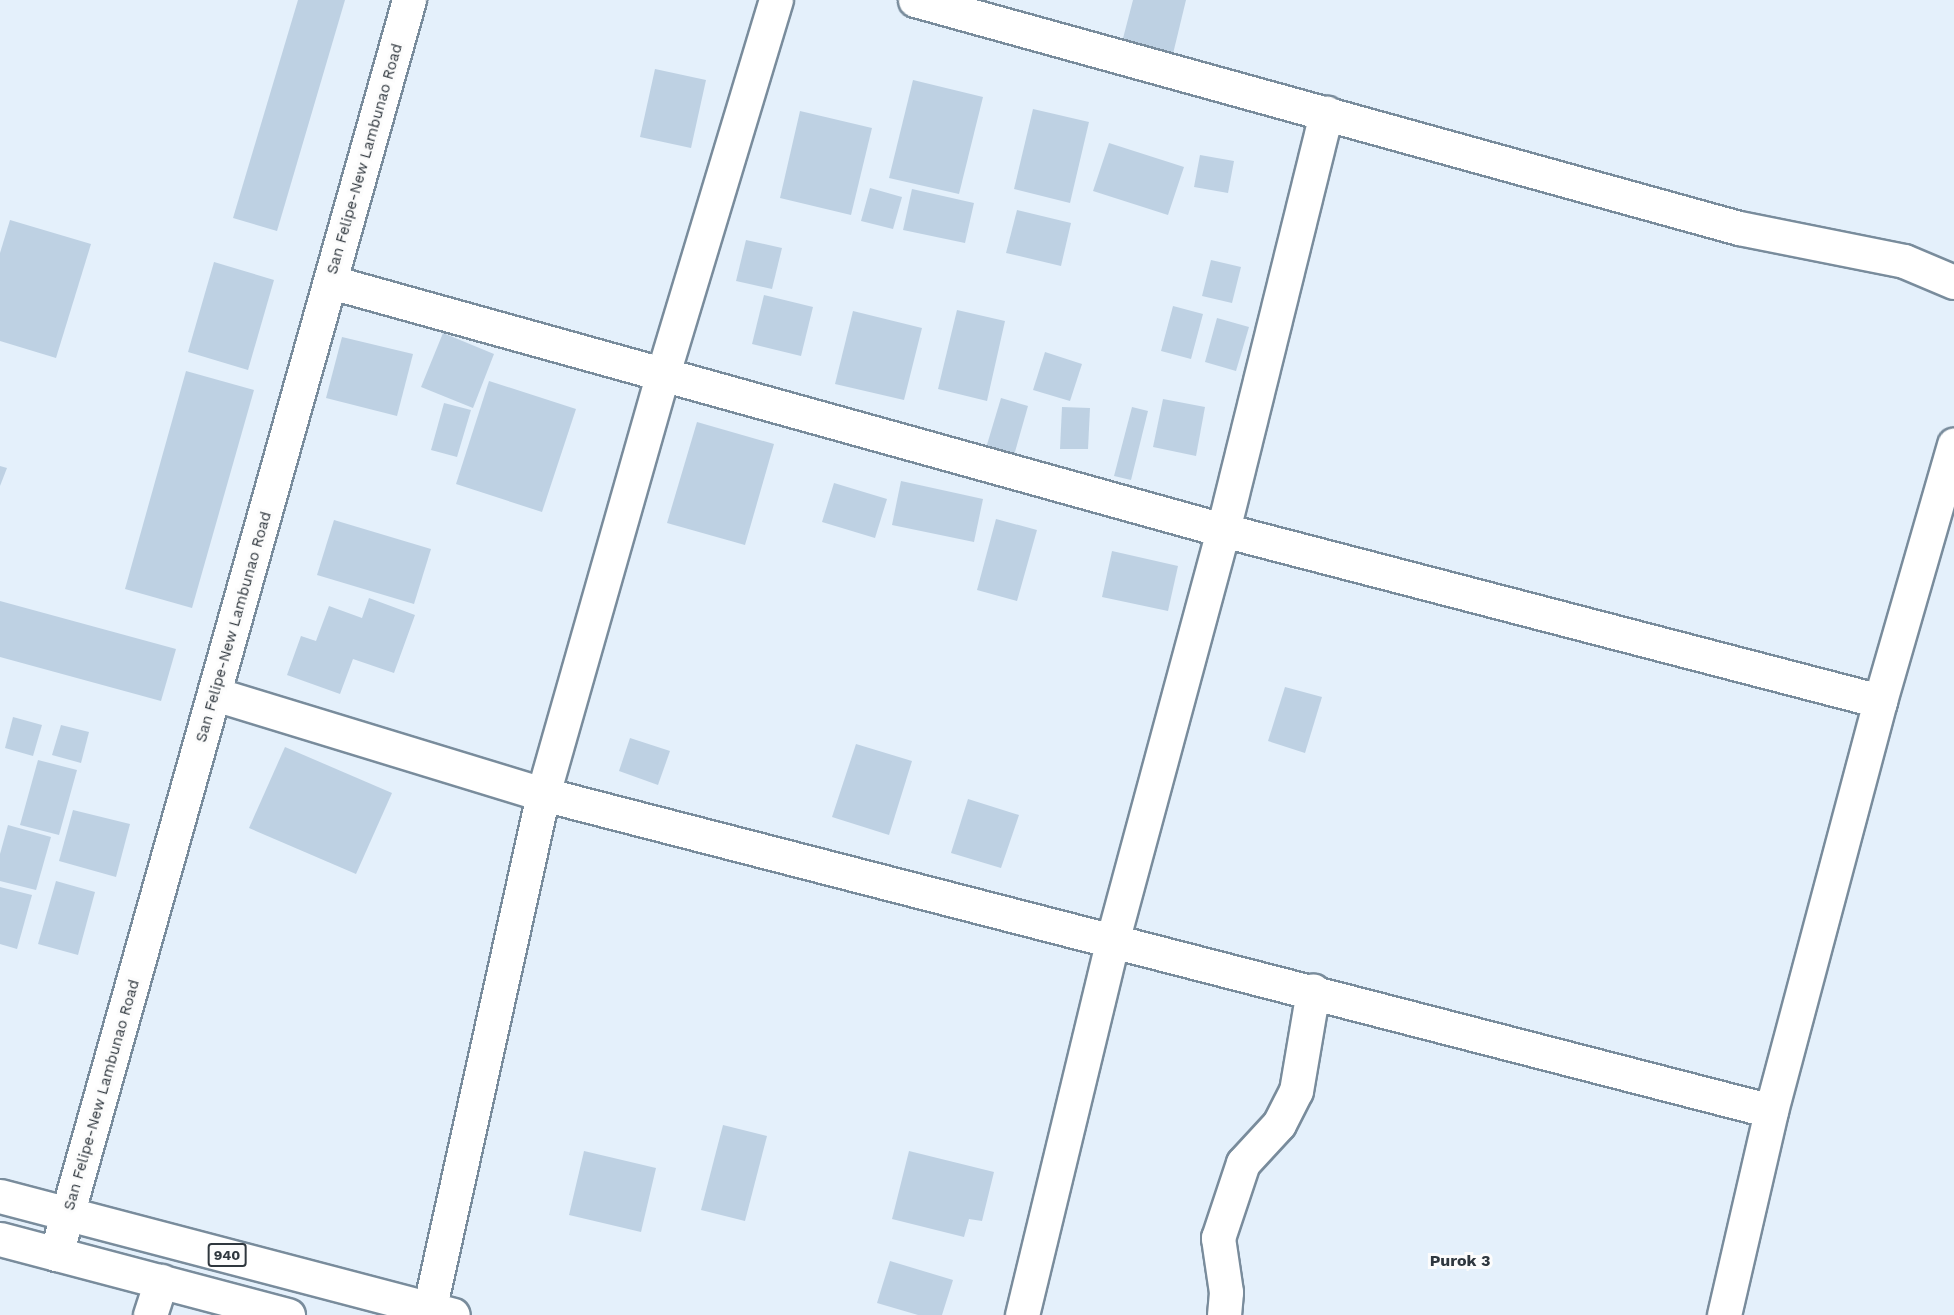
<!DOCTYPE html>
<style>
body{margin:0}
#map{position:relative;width:1954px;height:1315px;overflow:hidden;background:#e4f0fb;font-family:"Work Sans",sans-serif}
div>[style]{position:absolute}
.building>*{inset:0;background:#bed1e3}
.roads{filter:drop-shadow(2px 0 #798c9c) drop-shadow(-2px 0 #798c9c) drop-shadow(0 2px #798c9c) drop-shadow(0 -2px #798c9c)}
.minor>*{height:33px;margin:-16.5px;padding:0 16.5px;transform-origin:16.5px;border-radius:16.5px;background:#fff}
.highway>*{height:33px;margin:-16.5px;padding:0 16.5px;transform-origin:16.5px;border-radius:16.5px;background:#fff}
span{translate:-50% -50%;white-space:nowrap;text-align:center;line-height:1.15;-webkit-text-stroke:6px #fcfcfc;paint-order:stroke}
.shield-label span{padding:2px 4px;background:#fcfcfc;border:2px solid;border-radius:4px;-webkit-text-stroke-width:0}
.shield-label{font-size:14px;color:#2f373e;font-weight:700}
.street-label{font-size:15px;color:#2f373e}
.neighbourhood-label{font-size:16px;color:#2f373e;font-weight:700}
</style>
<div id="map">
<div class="building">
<i style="clip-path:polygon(298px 0,345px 0,277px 231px,233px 218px)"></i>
<i style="clip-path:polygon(1133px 0,1186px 0,1172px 58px,1121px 46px)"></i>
<i style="clip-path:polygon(655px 69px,706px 80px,691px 148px,640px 137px)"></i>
<i style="clip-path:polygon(913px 80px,983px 97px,959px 194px,889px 178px)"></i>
<i style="clip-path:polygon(1033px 109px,1089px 122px,1070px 203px,1014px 189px)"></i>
<i style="clip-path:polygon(800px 111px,872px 128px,851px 215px,780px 198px)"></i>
<i style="clip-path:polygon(1109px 143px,1184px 167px,1168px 215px,1093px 191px)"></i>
<i style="clip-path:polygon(1200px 155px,1234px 161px,1228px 193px,1194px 187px)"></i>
<i style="clip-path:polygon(870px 188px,902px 197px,893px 229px,861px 221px)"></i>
<i style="clip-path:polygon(912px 189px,974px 203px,965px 243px,903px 230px)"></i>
<i style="clip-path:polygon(1017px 210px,1071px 223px,1061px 266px,1006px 253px)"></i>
<i style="clip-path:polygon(10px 220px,91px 244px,56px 358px,0 341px,0 253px)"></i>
<i style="clip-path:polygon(746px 240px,782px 248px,772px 289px,736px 281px)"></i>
<i style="clip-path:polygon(1211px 260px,1241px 267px,1232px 303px,1202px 296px)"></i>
<i style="clip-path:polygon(214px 262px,274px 280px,248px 370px,188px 352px)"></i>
<i style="clip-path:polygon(764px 295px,813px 307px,801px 356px,752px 344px)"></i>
<i style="clip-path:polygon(1173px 306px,1203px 314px,1191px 359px,1161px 351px)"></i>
<i style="clip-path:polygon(957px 310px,1005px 321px,987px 401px,938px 389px)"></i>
<i style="clip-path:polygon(853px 311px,922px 328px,904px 400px,835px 384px)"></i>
<i style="clip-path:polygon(1217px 318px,1249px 327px,1236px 371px,1205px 362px)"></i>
<i style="clip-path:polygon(443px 333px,494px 354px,473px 408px,421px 387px)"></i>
<i style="clip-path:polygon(342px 337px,413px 354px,397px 416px,326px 398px)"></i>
<i style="clip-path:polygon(1045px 352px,1082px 364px,1070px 401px,1033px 390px)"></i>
<i style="clip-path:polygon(186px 371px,254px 390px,192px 608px,125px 589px)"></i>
<i style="clip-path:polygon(489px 381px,576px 409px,542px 512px,456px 484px)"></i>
<i style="clip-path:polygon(1001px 398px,1028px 406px,1011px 466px,983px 458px)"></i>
<i style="clip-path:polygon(1163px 399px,1205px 407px,1196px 456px,1153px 447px)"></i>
<i style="clip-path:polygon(444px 403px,471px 410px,457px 457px,431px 450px)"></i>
<i style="clip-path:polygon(1062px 407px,1090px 408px,1088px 449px,1060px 449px)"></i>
<i style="clip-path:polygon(1132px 407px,1148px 411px,1131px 480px,1114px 476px)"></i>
<i style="clip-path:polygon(697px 422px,774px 444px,745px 545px,667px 523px)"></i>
<i style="clip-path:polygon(0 466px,7px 468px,0 486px)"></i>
<i style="clip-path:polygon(901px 481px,983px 499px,974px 542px,892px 525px)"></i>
<i style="clip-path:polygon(834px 483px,887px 499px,875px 538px,822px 522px)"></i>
<i style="clip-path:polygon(996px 519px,1037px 530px,1017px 601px,977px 590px)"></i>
<i style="clip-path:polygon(334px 520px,431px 549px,414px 604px,317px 575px)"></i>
<i style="clip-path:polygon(1112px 551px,1178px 566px,1168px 611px,1102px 597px)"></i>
<i style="clip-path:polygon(369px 598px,415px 615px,394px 673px,353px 659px,340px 694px,287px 675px,301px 636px,316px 641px,329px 606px,362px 618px)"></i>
<i style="clip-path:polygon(0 601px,176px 649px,161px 701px,0 657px)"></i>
<i style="clip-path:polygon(1285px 687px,1322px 697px,1305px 753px,1268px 741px)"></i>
<i style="clip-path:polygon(13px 717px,42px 725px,33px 756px,5px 748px)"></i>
<i style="clip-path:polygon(61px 725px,89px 732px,81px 763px,52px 755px)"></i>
<i style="clip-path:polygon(630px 738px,670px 751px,658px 785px,619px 771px)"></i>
<i style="clip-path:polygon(856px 744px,912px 761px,889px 835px,832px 817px)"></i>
<i style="clip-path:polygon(285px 747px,392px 793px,356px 874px,249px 828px)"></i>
<i style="clip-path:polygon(38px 760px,77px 770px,59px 835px,20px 825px)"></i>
<i style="clip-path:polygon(968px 799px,1019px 815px,1001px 868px,951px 853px)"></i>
<i style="clip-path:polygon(73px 810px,130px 824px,116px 877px,59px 861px)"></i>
<i style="clip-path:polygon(8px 825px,51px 837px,36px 890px,0 881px,0 854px)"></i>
<i style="clip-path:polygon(56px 881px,95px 892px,78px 955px,38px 944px)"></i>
<i style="clip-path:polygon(0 887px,32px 895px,17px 949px,0 944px)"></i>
<i style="clip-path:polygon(723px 1125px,767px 1136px,745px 1221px,701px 1210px)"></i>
<i style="clip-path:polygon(584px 1151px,656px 1168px,641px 1232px,569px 1215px)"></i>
<i style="clip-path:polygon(909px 1151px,994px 1172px,982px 1221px,969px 1219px,964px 1237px,892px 1219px)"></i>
<i style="clip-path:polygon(890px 1261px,953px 1280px,942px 1315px,918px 1315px,877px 1303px)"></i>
</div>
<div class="roads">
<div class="minor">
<i style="left:915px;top:0;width:855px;rotate:15.47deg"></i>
<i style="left:1739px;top:228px;width:168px;rotate:11.3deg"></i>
<i style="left:1904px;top:261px;width:54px;rotate:22.8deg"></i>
<i style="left:331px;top:282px;width:926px;rotate:15.54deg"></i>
<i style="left:1223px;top:530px;width:679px;rotate:14.59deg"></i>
<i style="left:215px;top:694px;width:343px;rotate:17deg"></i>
<i style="left:543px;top:794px;width:1268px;rotate:14.47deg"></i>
<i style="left:56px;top:1254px;width:1303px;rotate:-74.28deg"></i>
<i style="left:150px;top:1315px;width:36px;rotate:-72deg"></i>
<i style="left:428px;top:1315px;width:534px;rotate:-77.55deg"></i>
<i style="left:543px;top:794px;width:434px;rotate:-74.1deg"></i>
<i style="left:662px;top:377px;width:394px;rotate:-73.2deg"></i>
<i style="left:1022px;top:1315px;width:388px;rotate:-76.4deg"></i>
<i style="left:1113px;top:938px;width:423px;rotate:-74.9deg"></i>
<i style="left:1223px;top:530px;width:430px;rotate:-76.1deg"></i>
<i style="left:1224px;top:1315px;width:23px;rotate:-85deg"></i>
<i style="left:1226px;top:1292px;width:55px;rotate:-98.4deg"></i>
<i style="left:1218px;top:1238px;width:79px;rotate:-71.6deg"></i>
<i style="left:1243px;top:1163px;width:53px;rotate:-47.3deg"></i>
<i style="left:1279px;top:1124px;width:37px;rotate:-63deg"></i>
<i style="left:1296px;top:1091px;width:102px;rotate:-80.4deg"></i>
<i style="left:1724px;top:1315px;width:209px;rotate:-77deg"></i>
<i style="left:1771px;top:1111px;width:424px;rotate:-75.1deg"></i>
<i style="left:1880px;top:701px;width:267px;rotate:-73.9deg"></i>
</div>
<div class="highway">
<i style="left:0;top:1196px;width:468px;rotate:14.7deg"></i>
<i style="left:0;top:1239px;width:298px;rotate:14.8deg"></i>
</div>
</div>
<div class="shield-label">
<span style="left:227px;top:1255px">940</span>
</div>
<div class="street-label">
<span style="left:365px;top:159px;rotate:-74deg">San Felipe-New Lambunao Road</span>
<span style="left:234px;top:627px;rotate:-74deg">San Felipe-New Lambunao Road</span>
<span style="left:102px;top:1095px;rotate:-74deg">San Felipe-New Lambunao Road</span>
</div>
<div class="neighbourhood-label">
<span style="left:1460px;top:1261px">Purok 3</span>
</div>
</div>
